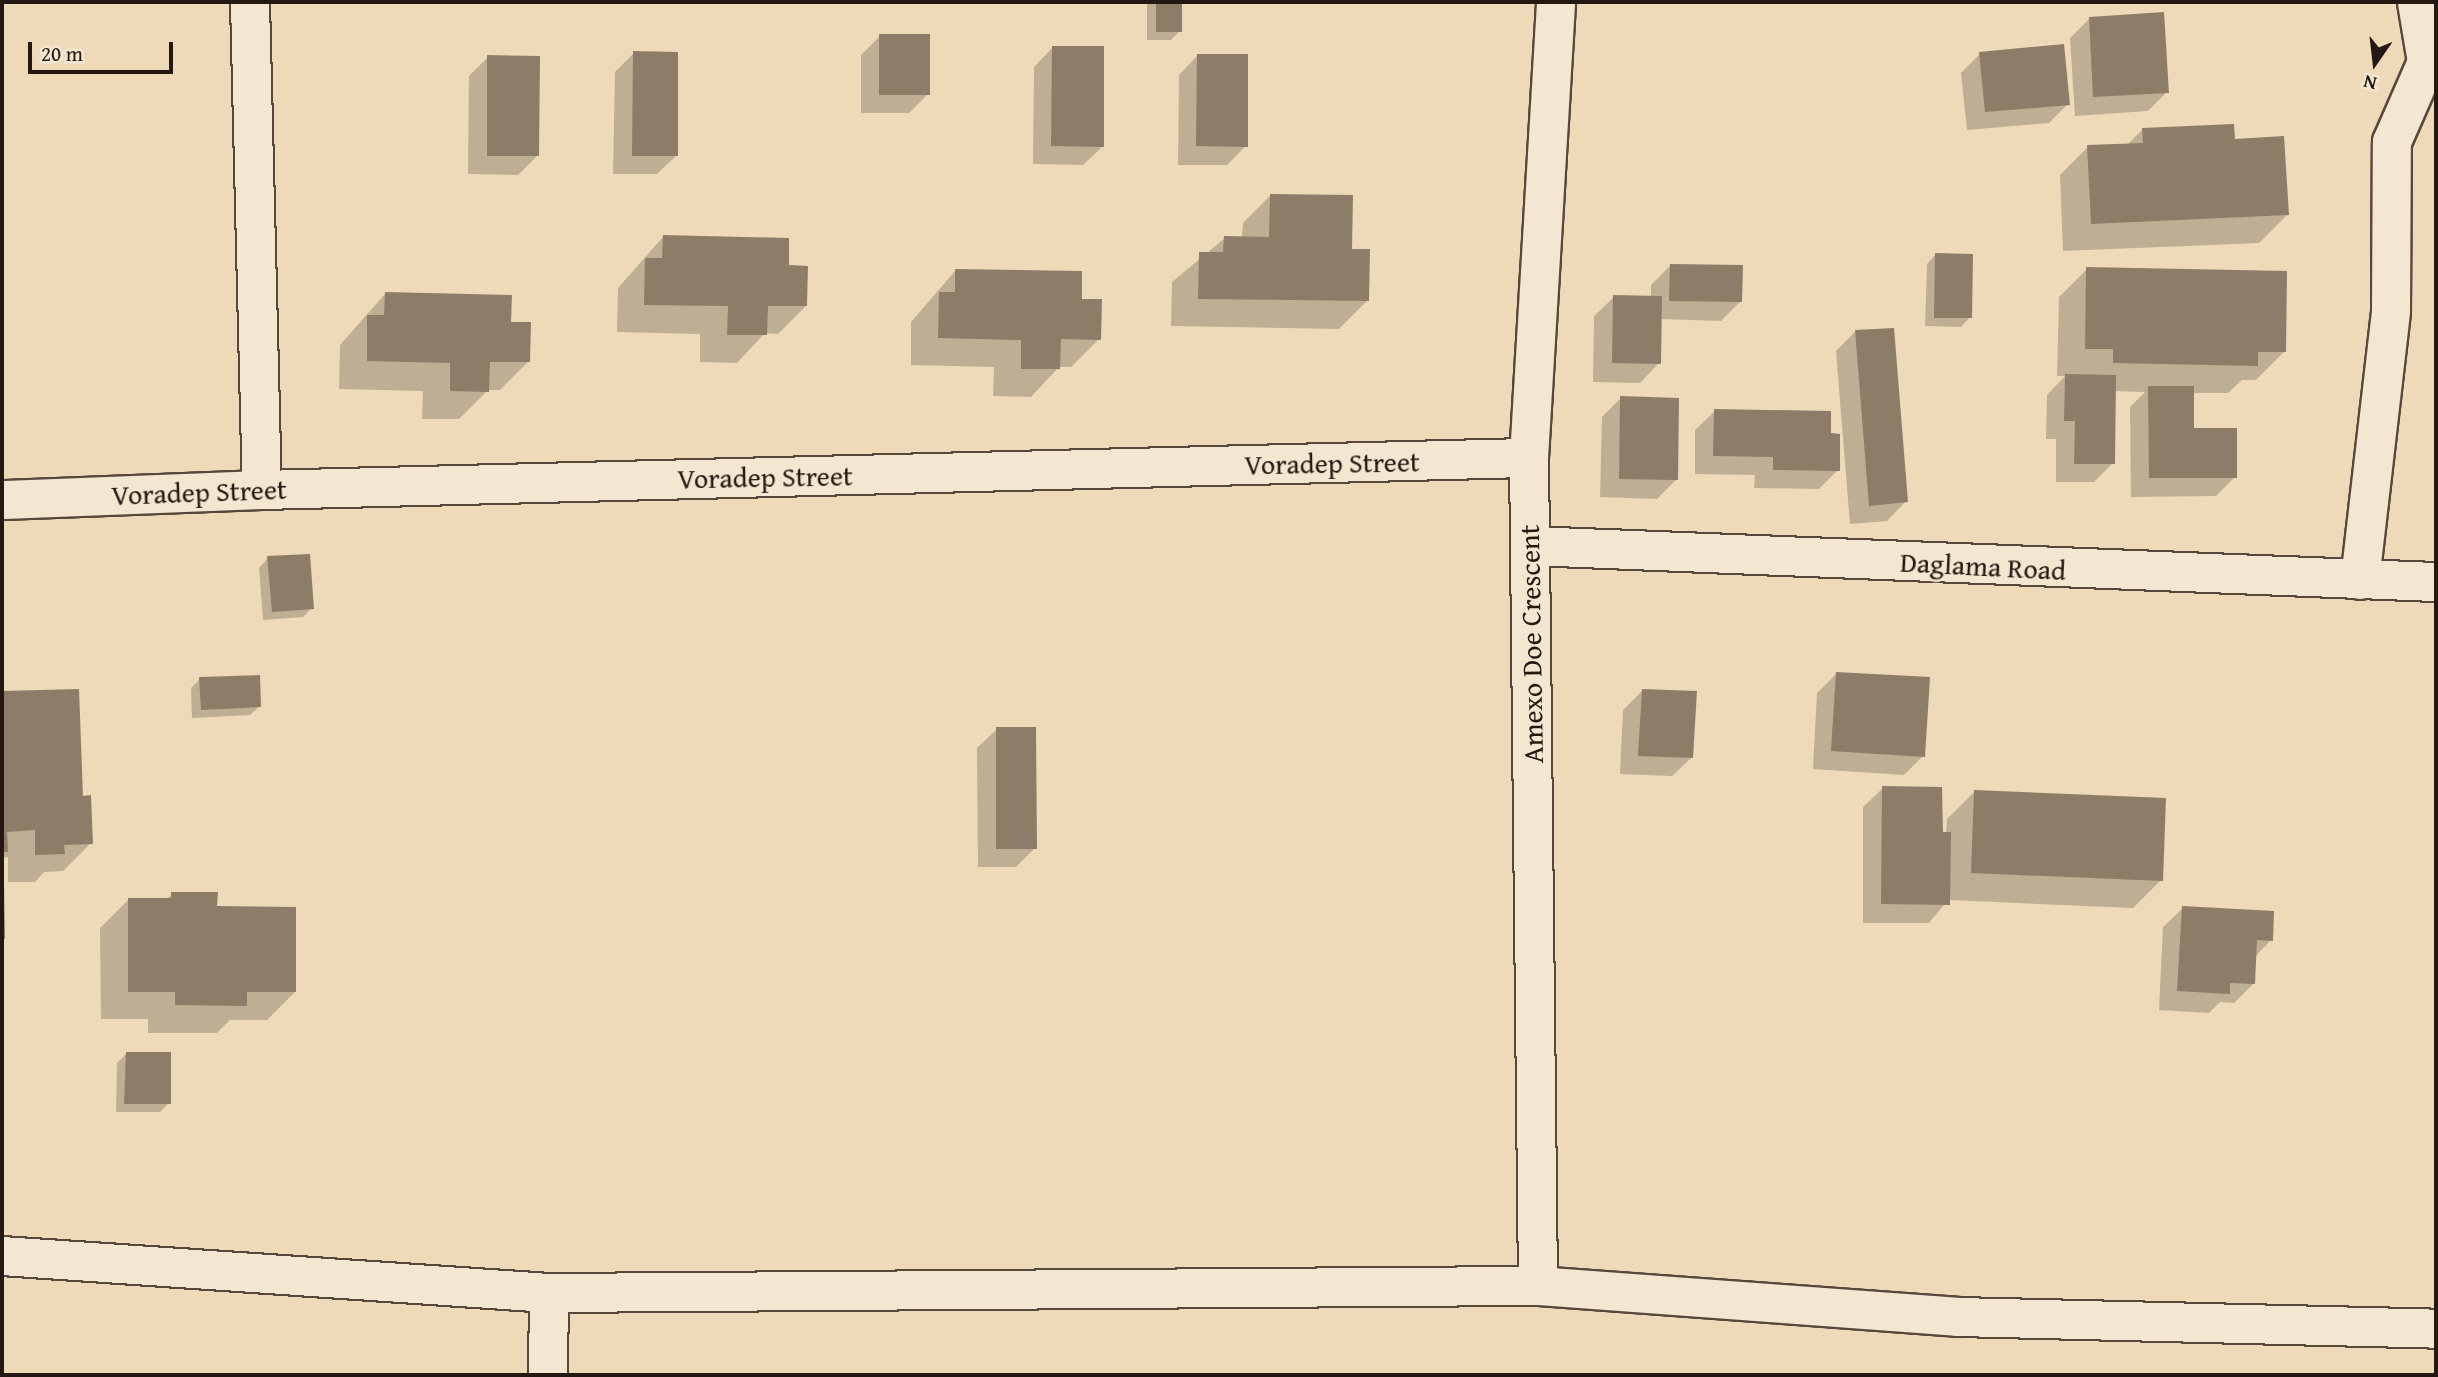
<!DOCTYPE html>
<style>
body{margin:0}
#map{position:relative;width:2438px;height:1377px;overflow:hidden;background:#eedab8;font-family:"Gentium Book Plus",serif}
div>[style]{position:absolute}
.shadow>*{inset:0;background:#0003}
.building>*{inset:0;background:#8d7d68}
.roads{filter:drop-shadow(2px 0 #56483c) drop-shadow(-2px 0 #56483c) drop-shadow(0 2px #56483c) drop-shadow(0 -2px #56483c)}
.minor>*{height:38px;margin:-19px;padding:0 19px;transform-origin:19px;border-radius:19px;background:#f4e7d1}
span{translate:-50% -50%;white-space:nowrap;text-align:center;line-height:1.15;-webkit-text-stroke:5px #f4e7d1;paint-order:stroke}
.street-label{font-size:28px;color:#241812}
.frame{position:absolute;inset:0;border:4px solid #241812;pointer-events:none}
.north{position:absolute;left:2340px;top:28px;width:70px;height:70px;-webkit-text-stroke:5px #f4e7d1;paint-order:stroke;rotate:194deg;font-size:19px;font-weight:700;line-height:28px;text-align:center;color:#241812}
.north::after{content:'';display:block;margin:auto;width:24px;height:32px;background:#241812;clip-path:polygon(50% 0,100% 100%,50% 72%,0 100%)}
.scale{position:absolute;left:28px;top:42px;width:145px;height:32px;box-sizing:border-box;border:4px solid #241812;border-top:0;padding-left:9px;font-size:21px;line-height:24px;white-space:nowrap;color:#241812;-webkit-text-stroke:5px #f4e7d1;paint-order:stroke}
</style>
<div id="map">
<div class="shadow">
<i style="clip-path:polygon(1147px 2px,1180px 2px,1180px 31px,1171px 40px,1147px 40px)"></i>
<i style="clip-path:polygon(2089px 19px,2167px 92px,2148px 111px,2075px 116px,2070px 38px)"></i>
<i style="clip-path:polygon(880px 36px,928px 94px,909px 113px,861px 113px,861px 55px)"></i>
<i style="clip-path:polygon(1053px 47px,1103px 146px,1083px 165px,1033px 164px,1034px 67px)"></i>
<i style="clip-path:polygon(634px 53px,677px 155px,657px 174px,613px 174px,615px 72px)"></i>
<i style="clip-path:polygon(1980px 54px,2068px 104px,2049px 123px,1967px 130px,1961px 73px)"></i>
<i style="clip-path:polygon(1198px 55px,1246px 146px,1227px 165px,1178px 165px,1179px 75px)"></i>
<i style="clip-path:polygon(488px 57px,537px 156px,518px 175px,468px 174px,469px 76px)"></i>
<i style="clip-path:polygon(2143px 129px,2233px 141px,2287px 215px,2259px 243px,2063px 251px,2060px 175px,2088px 147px,2127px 145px)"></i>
<i style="clip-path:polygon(1271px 195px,1351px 251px,1367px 301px,1339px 329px,1171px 326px,1172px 282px,1225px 238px,1242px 238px,1243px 223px)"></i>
<i style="clip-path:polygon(663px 237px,787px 267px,806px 306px,778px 334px,765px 333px,737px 363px,700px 362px,700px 334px,617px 332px,618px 288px)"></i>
<i style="clip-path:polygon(1936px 254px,1970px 317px,1961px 327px,1925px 326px,1927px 264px)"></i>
<i style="clip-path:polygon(1670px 266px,1740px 302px,1721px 321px,1660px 319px,1659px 363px,1640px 383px,1593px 382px,1594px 316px,1614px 297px,1651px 298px,1651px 285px)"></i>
<i style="clip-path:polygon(2087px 269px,2284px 352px,2256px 380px,2242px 380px,2228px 393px,2192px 393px,2192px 430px,2235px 477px,2216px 496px,2131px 497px,2130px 407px,2145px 392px,2114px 391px,2113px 463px,2094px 482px,2056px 482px,2056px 439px,2046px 439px,2047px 395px,2065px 376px,2057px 376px,2059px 297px)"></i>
<i style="clip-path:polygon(956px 270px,1080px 300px,1099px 339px,1071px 367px,1059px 367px,1031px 397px,993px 396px,994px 367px,911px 365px,911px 322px)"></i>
<i style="clip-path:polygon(385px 294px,509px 324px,528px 362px,500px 390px,488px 390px,459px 419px,422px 419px,423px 391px,339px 389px,340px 345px)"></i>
<i style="clip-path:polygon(1855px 332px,1906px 501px,1887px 521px,1850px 524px,1836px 351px)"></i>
<i style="clip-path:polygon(1621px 398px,1676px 480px,1657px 499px,1600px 497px,1602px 417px)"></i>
<i style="clip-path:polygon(1715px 411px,1830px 435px,1838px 470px,1819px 489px,1754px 488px,1755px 475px,1695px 474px,1695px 430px)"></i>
<i style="clip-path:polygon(268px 558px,312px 608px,303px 617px,263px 620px,259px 568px)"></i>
<i style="clip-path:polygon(1836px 674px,1923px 756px,1904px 775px,1813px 769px,1817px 693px)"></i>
<i style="clip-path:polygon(200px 679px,260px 706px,250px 715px,192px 718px,191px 688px)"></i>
<i style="clip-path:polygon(77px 690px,82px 798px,91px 843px,63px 871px,44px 872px,35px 882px,8px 882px,8px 857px,2px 858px,2px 693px)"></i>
<i style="clip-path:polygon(1642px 691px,1692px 757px,1672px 776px,1620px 774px,1623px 710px)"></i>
<i style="clip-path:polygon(997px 729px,1035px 848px,1016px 867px,978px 867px,977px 748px)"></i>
<i style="clip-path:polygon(1883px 788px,1941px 834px,1946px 834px,1947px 819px,1975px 791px,2161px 880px,2133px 908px,1948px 900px,1929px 923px,1863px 923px,1863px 807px)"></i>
<i style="clip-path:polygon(172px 894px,295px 992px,267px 1020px,230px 1020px,217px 1033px,148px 1033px,148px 1019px,101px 1019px,100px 928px,128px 900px,166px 900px)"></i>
<i style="clip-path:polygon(2183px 908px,2271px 940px,2255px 957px,2254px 983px,2234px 1003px,2220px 1002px,2209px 1013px,2159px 1010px,2163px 927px)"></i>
<i style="clip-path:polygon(126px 1054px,169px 1103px,160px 1112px,116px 1112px,117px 1063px)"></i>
</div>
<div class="building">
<i style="clip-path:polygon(1156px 2px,1182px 2px,1182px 32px,1156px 32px)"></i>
<i style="clip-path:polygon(2164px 12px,2169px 93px,2093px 97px,2089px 17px)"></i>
<i style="clip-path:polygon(879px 34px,930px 34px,930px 95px,879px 95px)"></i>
<i style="clip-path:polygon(2064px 44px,2070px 105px,1985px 112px,1979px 52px)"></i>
<i style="clip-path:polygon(1052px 46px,1104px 46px,1104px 147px,1051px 146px)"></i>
<i style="clip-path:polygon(633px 51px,678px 52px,678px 156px,632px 156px)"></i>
<i style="clip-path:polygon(1197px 54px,1248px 54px,1248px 147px,1196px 146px)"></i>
<i style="clip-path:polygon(487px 55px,540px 56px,539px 156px,487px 156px)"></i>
<i style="clip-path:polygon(2234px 124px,2235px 139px,2284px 136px,2289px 215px,2091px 224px,2087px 145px,2143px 143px,2142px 128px)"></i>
<i style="clip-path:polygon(1270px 194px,1353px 195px,1352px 249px,1370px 249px,1369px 301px,1198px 299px,1199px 252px,1223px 252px,1224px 236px,1269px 237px)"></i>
<i style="clip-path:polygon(663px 235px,789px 238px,789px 265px,808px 266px,807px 306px,768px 306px,767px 335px,727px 335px,728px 306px,644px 305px,645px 258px,662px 258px)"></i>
<i style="clip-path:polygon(1935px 253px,1973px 254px,1972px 318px,1934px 318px)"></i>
<i style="clip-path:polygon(1670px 264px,1743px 265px,1742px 302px,1669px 301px)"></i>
<i style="clip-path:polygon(2086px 267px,2287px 271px,2286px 352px,2258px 352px,2258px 366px,2113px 363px,2113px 349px,2085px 349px)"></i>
<i style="clip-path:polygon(955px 269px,1082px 271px,1082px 299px,1102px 299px,1101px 340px,1061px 339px,1060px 369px,1021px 369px,1021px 340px,938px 338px,939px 292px,955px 292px)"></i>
<i style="clip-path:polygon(385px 292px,512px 295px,511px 322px,531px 322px,530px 362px,490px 362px,489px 392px,450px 391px,450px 363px,367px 361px,367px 315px,384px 315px)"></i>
<i style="clip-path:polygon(1613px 295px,1662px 296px,1661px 364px,1612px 363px)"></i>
<i style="clip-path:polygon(1894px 328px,1908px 502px,1869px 506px,1855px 330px)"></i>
<i style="clip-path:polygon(2065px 374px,2116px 375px,2115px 464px,2074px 464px,2075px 421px,2064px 421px)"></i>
<i style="clip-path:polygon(2148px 386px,2194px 386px,2194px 428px,2237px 428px,2237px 478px,2149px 478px)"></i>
<i style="clip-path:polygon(1620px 396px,1679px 398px,1678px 480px,1619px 479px)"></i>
<i style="clip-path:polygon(1714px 409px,1831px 411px,1831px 433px,1840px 434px,1840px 471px,1773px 470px,1773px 457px,1713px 456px)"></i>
<i style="clip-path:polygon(310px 554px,314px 609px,272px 612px,267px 556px)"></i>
<i style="clip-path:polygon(1836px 672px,1930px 677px,1925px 757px,1831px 751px)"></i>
<i style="clip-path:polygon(260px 675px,261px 707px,201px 710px,199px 677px)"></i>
<i style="clip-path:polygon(79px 689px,83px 796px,91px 795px,93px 844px,64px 845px,65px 854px,35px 855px,35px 830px,7px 832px,8px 852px,2px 852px,2px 691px)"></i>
<i style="clip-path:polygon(1642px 689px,1697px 691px,1693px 758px,1638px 756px)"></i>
<i style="clip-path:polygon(996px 727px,1036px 727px,1037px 849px,996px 849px)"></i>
<i style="clip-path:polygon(1882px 786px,1942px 787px,1943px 832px,1951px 832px,1950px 905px,1881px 904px)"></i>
<i style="clip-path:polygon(1974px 790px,2166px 798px,2163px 881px,1971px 873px)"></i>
<i style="clip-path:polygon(2px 884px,4px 884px,5px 939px,2px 939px)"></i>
<i style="clip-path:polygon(171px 892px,218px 892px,217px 906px,296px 907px,296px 992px,247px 992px,247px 1006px,175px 1005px,175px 992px,128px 992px,128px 898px,171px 898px)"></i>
<i style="clip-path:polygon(2182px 906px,2274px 911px,2273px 941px,2257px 940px,2255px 984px,2230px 983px,2230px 994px,2177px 991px)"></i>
<i style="clip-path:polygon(126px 1052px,171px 1052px,171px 1104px,124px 1104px)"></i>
</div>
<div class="roads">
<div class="minor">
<i style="left:250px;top:2px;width:488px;rotate:88.6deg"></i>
<i style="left:2px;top:500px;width:260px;rotate:-2.2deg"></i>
<i style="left:262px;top:490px;width:1267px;rotate:-1.45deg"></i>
<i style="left:1531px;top:546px;width:906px;rotate:2.28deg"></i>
<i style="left:2360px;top:580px;width:271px;rotate:-83.4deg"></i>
<i style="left:2391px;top:311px;width:169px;rotate:-89.7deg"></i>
<i style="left:2392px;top:142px;width:87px;rotate:-66.4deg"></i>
<i style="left:2427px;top:62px;width:61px;rotate:-99.5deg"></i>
<i style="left:2px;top:1256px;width:548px;rotate:3.87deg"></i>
<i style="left:549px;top:1293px;width:989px;rotate:-0.41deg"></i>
<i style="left:1538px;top:1286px;width:421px;rotate:4.2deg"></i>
<i style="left:1958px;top:1317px;width:478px;rotate:1.4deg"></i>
<i style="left:1538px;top:1286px;width:828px;rotate:-90.62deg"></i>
<i style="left:1529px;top:458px;width:457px;rotate:-86.6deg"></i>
<i style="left:548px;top:1375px;width:82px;rotate:-89.3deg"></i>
</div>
</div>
<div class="street-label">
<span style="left:1332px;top:463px;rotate:-1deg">Voradep Street</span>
<span style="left:765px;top:477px;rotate:-1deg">Voradep Street</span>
<span style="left:199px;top:492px;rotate:-2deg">Voradep Street</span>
<span style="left:1983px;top:566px;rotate:3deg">Daglama Road</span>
<span style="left:1531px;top:644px;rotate:-91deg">Amexo Doe Crescent</span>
</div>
<div class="frame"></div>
<div class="north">N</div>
<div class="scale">20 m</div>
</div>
